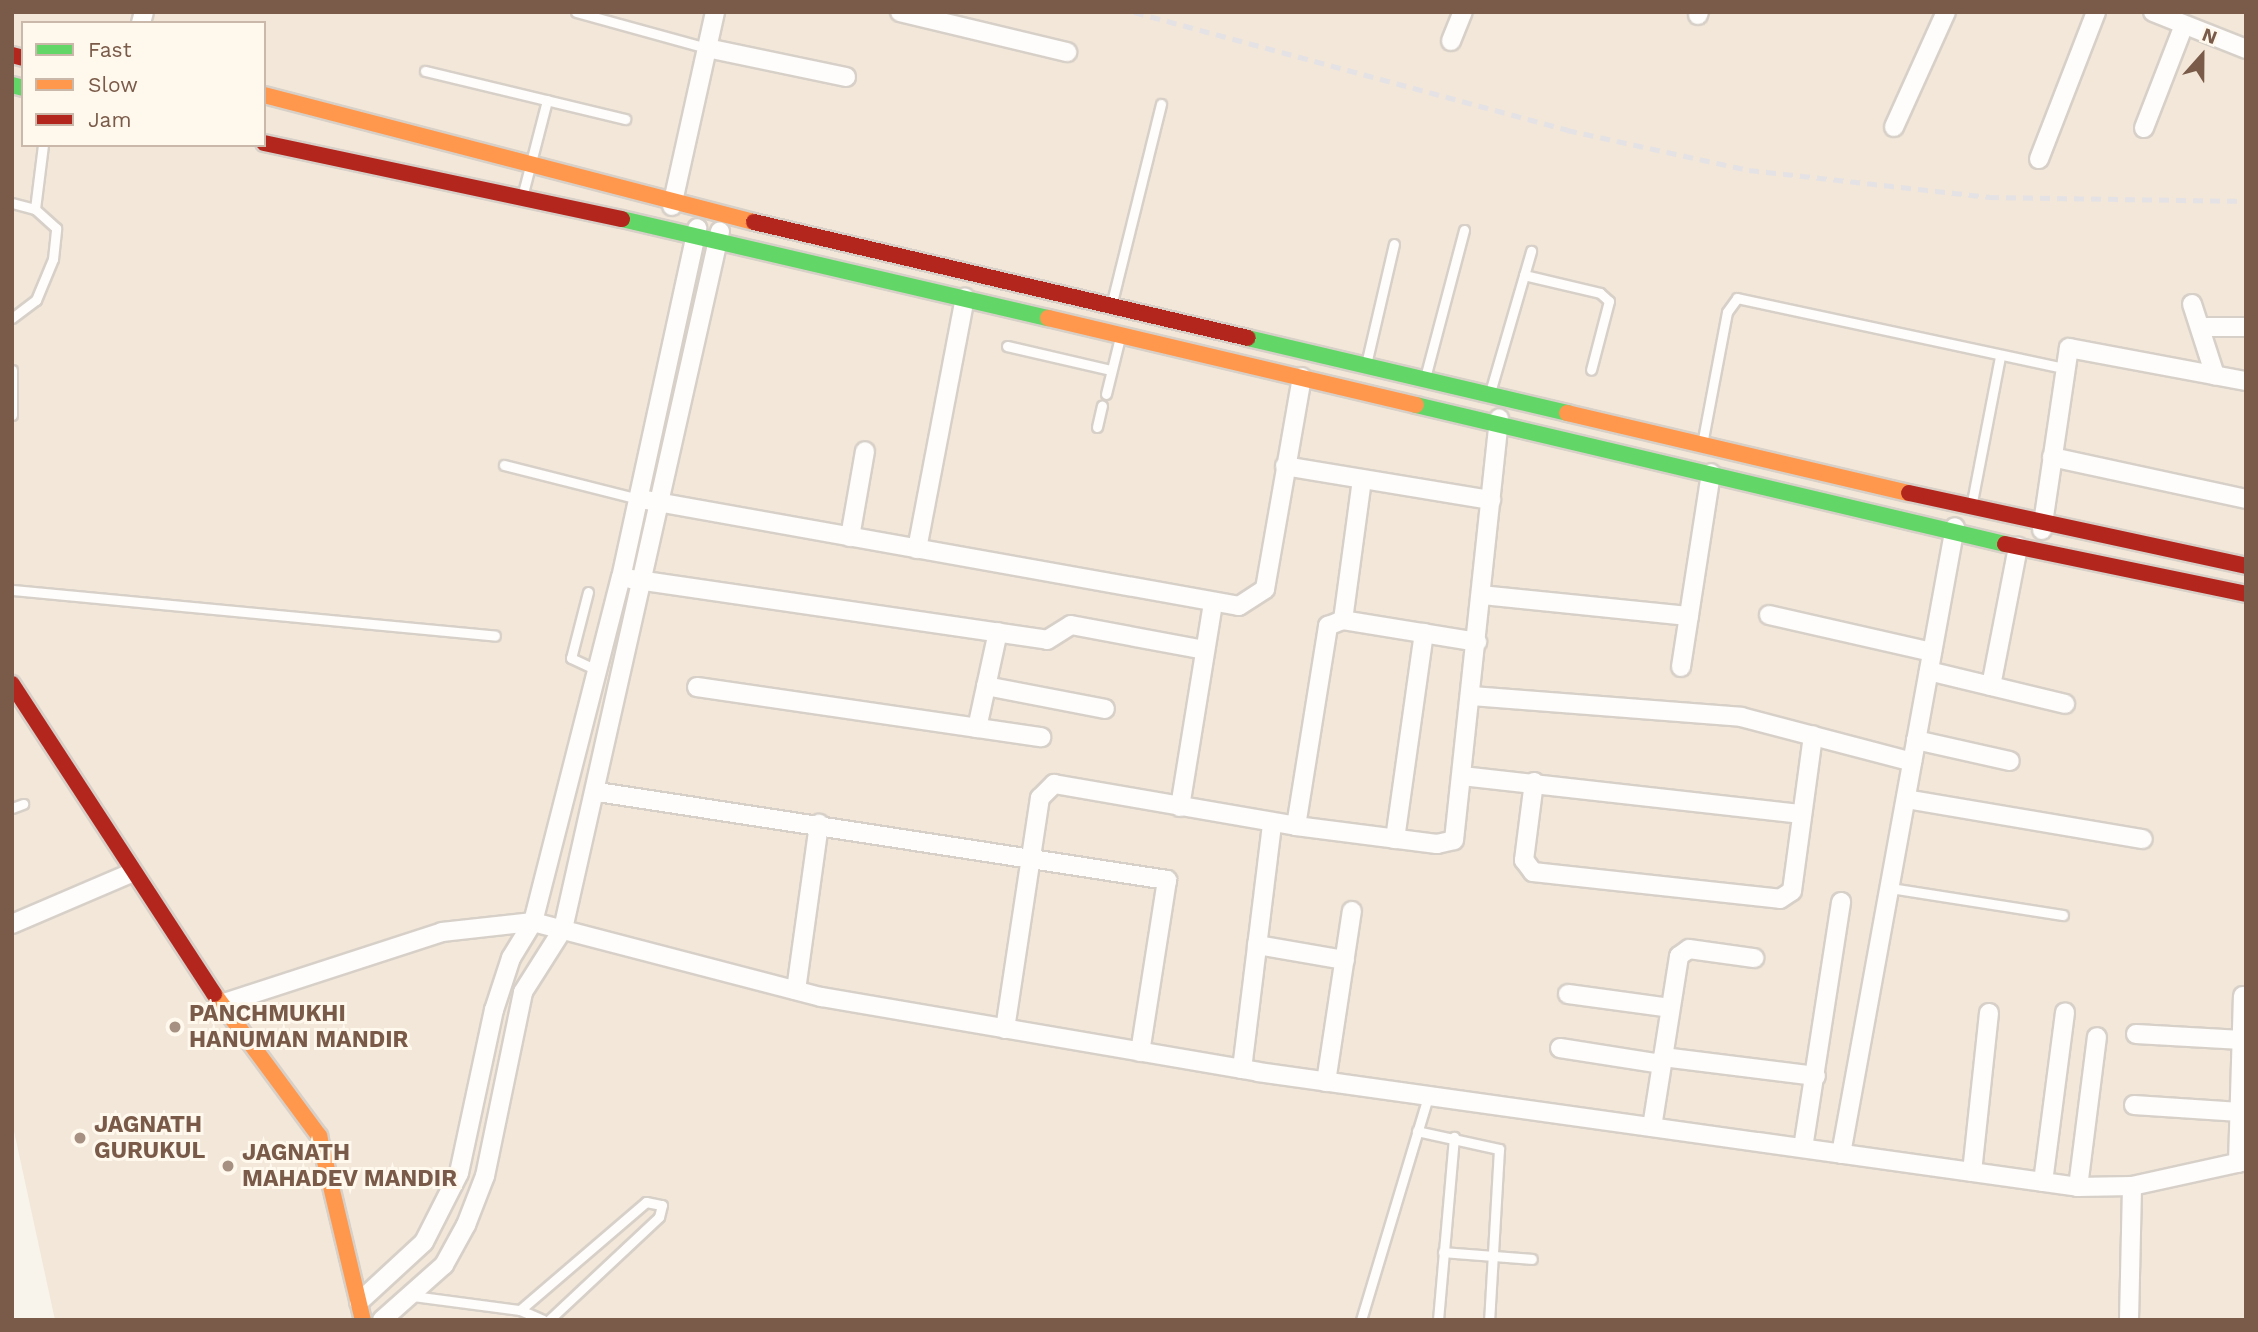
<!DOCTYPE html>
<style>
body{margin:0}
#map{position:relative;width:2258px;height:1332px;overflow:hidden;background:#f8f4eb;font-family:"Work Sans",sans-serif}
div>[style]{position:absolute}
.residential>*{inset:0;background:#f2e7d8}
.roads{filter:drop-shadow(2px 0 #d7d0c8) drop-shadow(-2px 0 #d7d0c8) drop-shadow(0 2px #d7d0c8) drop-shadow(0 -2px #d7d0c8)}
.lane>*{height:9px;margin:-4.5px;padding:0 4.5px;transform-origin:4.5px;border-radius:4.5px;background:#fefdfc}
.street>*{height:18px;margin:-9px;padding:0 9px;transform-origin:9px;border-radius:9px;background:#fefdfc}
.fast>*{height:16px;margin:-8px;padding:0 8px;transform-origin:8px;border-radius:8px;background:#63d668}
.slow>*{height:16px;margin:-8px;padding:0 8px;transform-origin:8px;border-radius:8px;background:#ff974d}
.jam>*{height:16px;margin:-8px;padding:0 8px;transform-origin:8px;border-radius:8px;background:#b3261e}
.rail>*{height:5px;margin-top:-2.5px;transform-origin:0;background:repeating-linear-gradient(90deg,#e5e2e5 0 10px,transparent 0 17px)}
.dots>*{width:19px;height:19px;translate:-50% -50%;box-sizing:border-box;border:4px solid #fff8ed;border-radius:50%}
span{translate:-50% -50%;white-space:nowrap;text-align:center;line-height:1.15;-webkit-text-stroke:6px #fff8ed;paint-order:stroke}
.poi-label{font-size:23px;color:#7a5a48;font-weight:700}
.left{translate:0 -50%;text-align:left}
.frame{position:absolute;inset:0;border:14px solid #7a5a48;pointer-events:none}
.legend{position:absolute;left:21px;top:21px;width:245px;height:126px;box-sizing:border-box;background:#fff8ed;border:2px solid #cab9ab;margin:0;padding:9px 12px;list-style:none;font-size:21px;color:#7a5a48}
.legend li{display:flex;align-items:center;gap:14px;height:35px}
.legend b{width:35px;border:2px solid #cab9ab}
.north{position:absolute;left:2167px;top:21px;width:70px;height:70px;-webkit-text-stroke:5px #fff8ed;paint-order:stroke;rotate:21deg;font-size:19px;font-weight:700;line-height:28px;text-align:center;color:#7a5a48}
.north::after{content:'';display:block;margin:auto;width:24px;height:32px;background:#7a5a48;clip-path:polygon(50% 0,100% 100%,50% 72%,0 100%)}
</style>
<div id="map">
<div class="residential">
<i style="clip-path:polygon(evenodd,12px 12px,2246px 12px,2246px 1320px,55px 1320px,12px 1122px,12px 12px,23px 23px,264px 23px,264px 145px,23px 145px,23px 23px)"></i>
</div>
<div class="roads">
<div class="lane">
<i style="left:576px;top:12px;width:136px;rotate:15.4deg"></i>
<i style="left:425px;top:71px;width:206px;rotate:13.5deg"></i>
<i style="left:522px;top:197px;width:100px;rotate:-75.5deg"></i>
<i style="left:12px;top:203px;width:24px;rotate:15deg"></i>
<i style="left:1524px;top:275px;width:78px;rotate:13.3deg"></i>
<i style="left:1600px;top:293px;width:12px;rotate:42deg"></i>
<i style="left:1609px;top:301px;width:71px;rotate:104.6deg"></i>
<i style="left:1112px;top:302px;width:204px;rotate:-76.1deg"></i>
<i style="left:12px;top:318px;width:30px;rotate:-37deg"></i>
<i style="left:36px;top:300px;width:44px;rotate:-67.5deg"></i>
<i style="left:53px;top:259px;width:31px;rotate:-84deg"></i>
<i style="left:56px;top:228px;width:28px;rotate:-138deg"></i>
<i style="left:35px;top:209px;width:64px;rotate:-82.9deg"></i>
<i style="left:1007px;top:346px;width:107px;rotate:13deg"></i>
<i style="left:1367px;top:360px;width:119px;rotate:-76.9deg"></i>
<i style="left:12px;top:370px;width:45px;rotate:90deg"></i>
<i style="left:1426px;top:374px;width:149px;rotate:-75.2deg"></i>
<i style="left:1491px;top:389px;width:144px;rotate:-73.8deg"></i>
<i style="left:1106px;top:394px;width:55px;rotate:-76.2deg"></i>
<i style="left:1097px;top:427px;width:22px;rotate:-77deg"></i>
<i style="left:1703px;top:439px;width:129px;rotate:-79.3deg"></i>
<i style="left:1727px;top:312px;width:17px;rotate:-54deg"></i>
<i style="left:1737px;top:298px;width:333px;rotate:12.1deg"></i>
<i style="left:504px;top:465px;width:138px;rotate:14.2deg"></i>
<i style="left:1972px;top:502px;width:149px;rotate:-79.1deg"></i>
<i style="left:12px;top:590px;width:485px;rotate:5.4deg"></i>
<i style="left:588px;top:592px;width:68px;rotate:104.4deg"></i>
<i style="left:571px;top:658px;width:29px;rotate:25deg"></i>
<i style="left:12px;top:808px;width:12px;rotate:-20deg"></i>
<i style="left:1890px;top:888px;width:175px;rotate:8.9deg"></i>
<i style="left:1417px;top:1131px;width:84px;rotate:12.4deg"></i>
<i style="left:1499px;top:1149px;width:171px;rotate:93.3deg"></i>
<i style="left:1443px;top:1252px;width:89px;rotate:4.5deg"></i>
<i style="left:413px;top:1296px;width:108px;rotate:7.5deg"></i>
<i style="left:520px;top:1310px;width:25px;rotate:23deg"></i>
<i style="left:520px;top:1310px;width:166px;rotate:-40.6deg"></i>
<i style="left:646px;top:1202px;width:16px;rotate:11deg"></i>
<i style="left:662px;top:1205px;width:12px;rotate:104deg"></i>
<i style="left:659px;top:1217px;width:151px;rotate:136.9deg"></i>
<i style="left:1361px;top:1320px;width:234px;rotate:-73.3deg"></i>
<i style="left:1438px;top:1320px;width:184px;rotate:-85deg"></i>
</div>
<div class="street">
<i style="left:900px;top:12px;width:172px;rotate:13.5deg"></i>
<i style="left:2153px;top:12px;width:100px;rotate:21.7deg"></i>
<i style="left:1698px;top:15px;width:3px;rotate:-72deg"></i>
<i style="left:141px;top:23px;width:11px;rotate:-75deg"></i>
<i style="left:1451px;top:41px;width:31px;rotate:-68deg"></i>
<i style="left:707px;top:48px;width:142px;rotate:11.8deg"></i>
<i style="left:1894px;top:127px;width:126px;rotate:-65.7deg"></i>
<i style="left:2144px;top:128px;width:110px;rotate:-68.8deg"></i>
<i style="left:2039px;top:159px;width:158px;rotate:-68.8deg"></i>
<i style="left:672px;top:206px;width:199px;rotate:-77.5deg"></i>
<i style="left:2192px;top:304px;width:75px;rotate:72.1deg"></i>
<i style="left:2200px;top:327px;width:46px"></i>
<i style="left:2052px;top:457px;width:198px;rotate:12.2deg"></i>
<i style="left:1285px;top:466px;width:209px;rotate:9.4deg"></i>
<i style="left:646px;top:500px;width:602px;rotate:10.13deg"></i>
<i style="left:1239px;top:606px;width:31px;rotate:-33deg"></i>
<i style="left:1265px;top:589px;width:215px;rotate:-80.1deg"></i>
<i style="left:2042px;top:530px;width:184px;rotate:-81.6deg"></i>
<i style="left:2069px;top:348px;width:180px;rotate:10.6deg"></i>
<i style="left:850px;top:537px;width:87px;rotate:-80.1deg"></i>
<i style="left:917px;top:549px;width:256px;rotate:-79.2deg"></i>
<i style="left:631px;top:579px;width:420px;rotate:8.3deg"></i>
<i style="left:1047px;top:640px;width:28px;rotate:-32deg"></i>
<i style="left:1071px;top:625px;width:136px;rotate:10.6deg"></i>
<i style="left:1482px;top:595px;width:208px;rotate:5.8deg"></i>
<i style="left:1769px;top:615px;width:167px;rotate:12.8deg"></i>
<i style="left:1343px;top:620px;width:142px;rotate:-82.3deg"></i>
<i style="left:1681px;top:667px;width:196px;rotate:-81.2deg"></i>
<i style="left:1929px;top:671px;width:140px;rotate:13.6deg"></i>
<i style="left:986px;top:686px;width:121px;rotate:10.9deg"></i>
<i style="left:1991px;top:686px;width:142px;rotate:-79deg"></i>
<i style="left:697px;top:687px;width:348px;rotate:8.3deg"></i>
<i style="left:1471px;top:696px;width:271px;rotate:4.4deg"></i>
<i style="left:1741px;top:717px;width:177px;rotate:14.7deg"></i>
<i style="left:977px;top:728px;width:98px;rotate:-77.7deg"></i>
<i style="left:1916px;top:740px;width:96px;rotate:12.6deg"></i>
<i style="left:1462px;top:776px;width:342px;rotate:6.4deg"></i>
<i style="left:1534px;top:782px;width:79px;rotate:97.3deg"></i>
<i style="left:1524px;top:860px;width:15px;rotate:53deg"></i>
<i style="left:1533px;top:872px;width:248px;rotate:6.2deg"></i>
<i style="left:1780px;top:899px;width:14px;rotate:-34deg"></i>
<i style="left:1792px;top:891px;width:157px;rotate:-82.3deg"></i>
<i style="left:598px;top:792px;width:576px;rotate:8.79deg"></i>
<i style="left:1167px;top:880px;width:174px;rotate:98.9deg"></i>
<i style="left:1906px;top:799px;width:240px;rotate:9.6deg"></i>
<i style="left:1180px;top:807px;width:207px;rotate:-80.8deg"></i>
<i style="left:1296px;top:826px;width:203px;rotate:-80.9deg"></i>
<i style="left:1328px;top:626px;width:16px;rotate:-22deg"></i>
<i style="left:1343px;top:620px;width:136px;rotate:9.3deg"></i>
<i style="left:1395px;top:839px;width:208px;rotate:-82deg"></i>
<i style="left:12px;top:924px;width:129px;rotate:-23.2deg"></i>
<i style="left:1257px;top:945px;width:89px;rotate:9.7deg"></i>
<i style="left:796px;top:990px;width:168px;rotate:-82.1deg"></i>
<i style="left:1568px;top:994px;width:103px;rotate:7.8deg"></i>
<i style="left:224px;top:1003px;width:229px;rotate:-18deg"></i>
<i style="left:442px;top:932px;width:92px;rotate:-6.3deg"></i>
<i style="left:533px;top:922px;width:298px;rotate:14.6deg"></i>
<i style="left:821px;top:997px;width:443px;rotate:9.7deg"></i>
<i style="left:1258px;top:1072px;width:828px;rotate:7.98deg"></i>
<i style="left:2078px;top:1187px;width:54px;rotate:-1.1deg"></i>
<i style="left:2132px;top:1186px;width:117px;rotate:-12.4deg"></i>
<i style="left:1005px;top:1029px;width:234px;rotate:-81.4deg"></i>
<i style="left:1040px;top:798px;width:20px;rotate:-45deg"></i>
<i style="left:1054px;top:784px;width:246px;rotate:9.8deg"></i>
<i style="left:1296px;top:826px;width:142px;rotate:7.3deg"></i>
<i style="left:1437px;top:844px;width:17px;rotate:-13deg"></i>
<i style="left:1454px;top:840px;width:424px;rotate:-83.9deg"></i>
<i style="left:2136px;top:1034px;width:106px;rotate:3.2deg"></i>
<i style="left:1560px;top:1048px;width:102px;rotate:9deg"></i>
<i style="left:1663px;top:1057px;width:154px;rotate:7.1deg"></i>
<i style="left:1242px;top:1069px;width:248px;rotate:-83deg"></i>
<i style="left:1326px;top:1082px;width:173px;rotate:-81.4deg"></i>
<i style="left:2134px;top:1105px;width:106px;rotate:3.8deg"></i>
<i style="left:1652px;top:1127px;width:173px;rotate:-81deg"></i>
<i style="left:1679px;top:956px;width:12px;rotate:-35deg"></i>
<i style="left:1689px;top:949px;width:66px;rotate:7.9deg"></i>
<i style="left:1803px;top:1148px;width:249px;rotate:-81.2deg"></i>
<i style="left:1841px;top:1154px;width:637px;rotate:-79.7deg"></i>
<i style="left:2238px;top:1163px;width:167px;rotate:-88.3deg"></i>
<i style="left:1972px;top:1172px;width:160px;rotate:-83.9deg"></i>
<i style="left:2043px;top:1182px;width:171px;rotate:-82.6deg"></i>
<i style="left:2078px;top:1187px;width:151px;rotate:-82.8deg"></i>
<i style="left:359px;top:1302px;width:88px;rotate:-42.7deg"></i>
<i style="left:424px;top:1242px;width:77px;rotate:-63.1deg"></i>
<i style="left:459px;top:1173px;width:167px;rotate:-77.9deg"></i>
<i style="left:494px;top:1010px;width:55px;rotate:-71.9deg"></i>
<i style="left:511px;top:958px;width:42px;rotate:-58.6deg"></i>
<i style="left:533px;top:922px;width:355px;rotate:-75.7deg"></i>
<i style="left:621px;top:578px;width:358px;rotate:-77.7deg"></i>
<i style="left:382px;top:1320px;width:83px;rotate:-41.6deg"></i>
<i style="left:444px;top:1265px;width:46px;rotate:-61.2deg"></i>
<i style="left:466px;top:1225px;width:53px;rotate:-68.8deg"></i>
<i style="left:485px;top:1176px;width:188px;rotate:-78.3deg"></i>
<i style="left:523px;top:992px;width:75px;rotate:-57.6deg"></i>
<i style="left:563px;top:929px;width:715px;rotate:-77.32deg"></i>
<i style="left:2129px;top:1320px;width:134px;rotate:-88.7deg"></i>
</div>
<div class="fast">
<i style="left:12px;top:85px;width:11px;rotate:15deg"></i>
<i style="left:622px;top:219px;width:437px;rotate:13.1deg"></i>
<i style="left:1248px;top:338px;width:328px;rotate:13.2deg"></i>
<i style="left:1416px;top:405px;width:605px;rotate:13.28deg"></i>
</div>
<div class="slow">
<i style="left:264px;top:95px;width:506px;rotate:14.53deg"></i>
<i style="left:1048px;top:318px;width:378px;rotate:13.3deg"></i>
<i style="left:1567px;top:413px;width:351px;rotate:13.2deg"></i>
<i style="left:214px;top:994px;width:177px;rotate:53.5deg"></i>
<i style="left:319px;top:1136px;width:189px;rotate:76.6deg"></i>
</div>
<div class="jam">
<i style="left:12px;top:55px;width:11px;rotate:15deg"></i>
<i style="left:264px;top:143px;width:366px;rotate:12deg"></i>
<i style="left:754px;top:222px;width:507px;rotate:13.21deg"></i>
<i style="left:1909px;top:493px;width:345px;rotate:12.2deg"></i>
<i style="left:2005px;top:544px;width:246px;rotate:11.7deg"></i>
<i style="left:12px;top:684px;width:370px;rotate:56.9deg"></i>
</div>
</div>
<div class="rail">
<i style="left:1134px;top:12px;width:449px;rotate:15.2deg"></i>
<i style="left:1567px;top:130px;width:186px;rotate:12.4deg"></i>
<i style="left:1749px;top:170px;width:242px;rotate:6.4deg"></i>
<i style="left:1989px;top:197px;width:257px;rotate:0.9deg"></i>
</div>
<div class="dots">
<i style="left:175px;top:1027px;background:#a69081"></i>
<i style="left:80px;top:1138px;background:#a69081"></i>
<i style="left:228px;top:1166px;background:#a69081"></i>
</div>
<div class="poi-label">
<span class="left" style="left:189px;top:1027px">PANCHMUKHI<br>HANUMAN MANDIR</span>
<span class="left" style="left:94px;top:1138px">JAGNATH<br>GURUKUL</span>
<span class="left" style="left:242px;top:1166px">JAGNATH<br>MAHADEV MANDIR</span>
</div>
<div class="frame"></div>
<ul class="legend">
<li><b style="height:9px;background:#63d668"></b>Fast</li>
<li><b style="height:9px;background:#ff974d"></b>Slow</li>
<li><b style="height:9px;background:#b3261e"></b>Jam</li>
</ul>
<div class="north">N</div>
</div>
